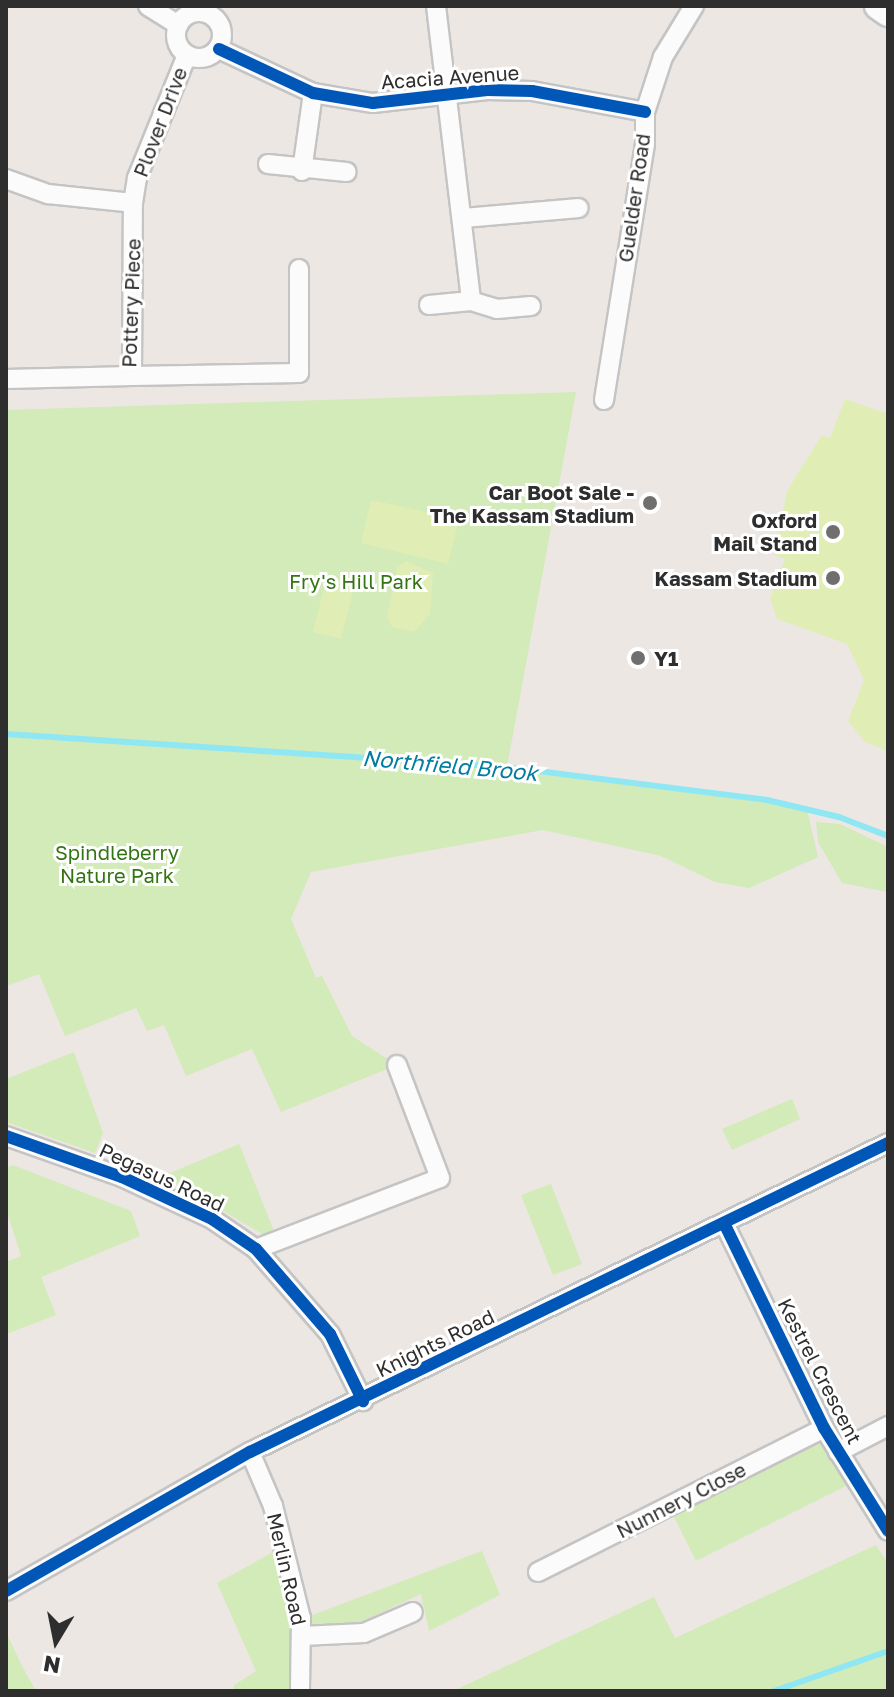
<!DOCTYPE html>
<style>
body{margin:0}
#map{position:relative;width:894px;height:1697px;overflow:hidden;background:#ece7e3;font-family:"Golos Text",sans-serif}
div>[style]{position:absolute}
.green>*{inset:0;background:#d3eab9}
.pitch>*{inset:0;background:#e0eeb6}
.stream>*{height:6px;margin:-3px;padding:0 3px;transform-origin:3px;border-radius:3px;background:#90e7f4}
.roads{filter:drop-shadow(2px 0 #c5c4c4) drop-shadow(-2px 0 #c5c4c4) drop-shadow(0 2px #c5c4c4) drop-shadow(0 -2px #c5c4c4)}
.street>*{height:18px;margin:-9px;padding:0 9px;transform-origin:9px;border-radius:9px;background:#fcfbfb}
.street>.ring{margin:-9px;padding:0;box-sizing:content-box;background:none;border:18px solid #fcfbfb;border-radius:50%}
.secondary>*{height:26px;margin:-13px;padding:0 13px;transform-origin:13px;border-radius:13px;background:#fcfbfb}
.cycleway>*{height:12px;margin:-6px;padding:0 6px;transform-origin:6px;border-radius:6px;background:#0057b8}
.dots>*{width:22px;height:22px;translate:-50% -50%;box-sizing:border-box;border:4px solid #fff;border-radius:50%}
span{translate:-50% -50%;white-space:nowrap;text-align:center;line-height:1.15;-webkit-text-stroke:6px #fff;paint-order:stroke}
.street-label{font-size:20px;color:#2e2e2e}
.poi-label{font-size:20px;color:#2e2e2e;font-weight:700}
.right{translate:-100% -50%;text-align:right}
.left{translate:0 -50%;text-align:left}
.park-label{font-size:20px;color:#347513}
.water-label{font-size:22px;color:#027da0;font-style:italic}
.frame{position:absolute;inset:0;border:8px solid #2e2e2e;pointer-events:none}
.north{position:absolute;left:16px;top:1601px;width:80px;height:80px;-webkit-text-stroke:6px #fff;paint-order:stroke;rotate:190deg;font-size:22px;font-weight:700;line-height:32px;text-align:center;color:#2e2e2e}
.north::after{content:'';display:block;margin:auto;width:28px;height:36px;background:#2e2e2e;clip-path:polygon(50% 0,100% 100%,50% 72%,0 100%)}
</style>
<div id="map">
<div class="green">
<i style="clip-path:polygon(576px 392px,507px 767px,767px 800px,807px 810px,818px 857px,749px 888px,715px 882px,661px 856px,543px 830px,311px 872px,291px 919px,316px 978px,322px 976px,352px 1036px,397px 1065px,281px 1112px,252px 1049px,186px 1076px,164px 1025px,147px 1031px,136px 1008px,65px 1036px,39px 974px,6px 986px,6px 410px)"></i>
<i style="clip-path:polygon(816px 822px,840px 824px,888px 847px,888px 892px,842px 883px,818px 842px)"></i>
<i style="clip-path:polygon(74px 1052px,103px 1133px,95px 1153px,6px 1122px,6px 1079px)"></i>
<i style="clip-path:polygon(792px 1099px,800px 1119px,732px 1150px,722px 1129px)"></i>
<i style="clip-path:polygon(239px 1144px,274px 1231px,264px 1235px,163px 1176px)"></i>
<i style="clip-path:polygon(13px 1165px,131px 1211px,140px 1236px,41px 1277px,56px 1315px,6px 1334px,6px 1262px,21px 1256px,6px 1209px,6px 1168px)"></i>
<i style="clip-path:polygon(551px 1184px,582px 1264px,553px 1275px,521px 1195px)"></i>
<i style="clip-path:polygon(822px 1434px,850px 1484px,696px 1561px,671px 1511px)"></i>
<i style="clip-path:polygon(876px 1545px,888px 1564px,888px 1691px,453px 1691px,654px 1597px,675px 1638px)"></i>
<i style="clip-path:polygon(284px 1546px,300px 1619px,299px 1691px,235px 1691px,233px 1686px,256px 1671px,217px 1583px)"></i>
<i style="clip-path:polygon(482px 1551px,500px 1595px,429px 1631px,421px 1594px,302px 1649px,302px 1619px)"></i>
<i style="clip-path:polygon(6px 1632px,23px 1668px,36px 1691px,6px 1691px)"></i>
</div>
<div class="pitch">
<i style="clip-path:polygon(845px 399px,888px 414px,888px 751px,865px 742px,848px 721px,864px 680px,847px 644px,777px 619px,770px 598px,785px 559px,774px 555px,787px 491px,822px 435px,830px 438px)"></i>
<i style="clip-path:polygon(371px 500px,459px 519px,448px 564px,361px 543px)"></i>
<i style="clip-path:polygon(406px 561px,433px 573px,430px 614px,414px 632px,392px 627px,387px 617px,397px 568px)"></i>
<i style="clip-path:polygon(327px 576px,355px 583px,341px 639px,313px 632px)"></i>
</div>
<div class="stream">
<i style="left:6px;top:734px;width:501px;rotate:3.78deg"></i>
<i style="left:506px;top:767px;width:263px;rotate:7.2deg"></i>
<i style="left:767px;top:800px;width:74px;rotate:13.3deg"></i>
<i style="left:839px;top:817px;width:53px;rotate:21.2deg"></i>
<i style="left:774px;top:1691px;width:121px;rotate:-19.3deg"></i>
</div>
<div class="roads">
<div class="street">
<i style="left:148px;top:6px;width:36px;rotate:32deg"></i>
<i style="left:436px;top:6px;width:297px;rotate:83.2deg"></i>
<i class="ring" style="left:176px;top:12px;width:28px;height:28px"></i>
<i style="left:219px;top:49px;width:104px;rotate:25.1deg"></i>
<i style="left:313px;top:93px;width:61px;rotate:9.5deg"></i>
<i style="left:373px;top:103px;width:115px;rotate:-6.5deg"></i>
<i style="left:487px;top:90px;width:45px;rotate:1.3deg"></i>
<i style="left:532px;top:91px;width:115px;rotate:10.5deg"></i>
<i style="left:268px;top:164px;width:79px;rotate:5.8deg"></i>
<i style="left:302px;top:171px;width:79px;rotate:-82deg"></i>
<i style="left:6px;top:179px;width:45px;rotate:19.7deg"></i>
<i style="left:48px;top:194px;width:85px;rotate:6deg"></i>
<i style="left:133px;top:203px;width:25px;rotate:-81deg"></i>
<i style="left:137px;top:178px;width:133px;rotate:-67.9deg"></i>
<i style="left:464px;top:218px;width:115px;rotate:-5deg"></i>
<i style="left:429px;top:305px;width:42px;rotate:-5.4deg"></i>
<i style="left:471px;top:301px;width:27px;rotate:17deg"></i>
<i style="left:497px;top:309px;width:34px;rotate:-5deg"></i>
<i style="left:132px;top:376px;width:167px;rotate:-1deg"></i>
<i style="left:299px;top:373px;width:104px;rotate:-90deg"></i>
<i style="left:6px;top:379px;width:126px;rotate:-1.4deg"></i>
<i style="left:132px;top:376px;width:173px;rotate:-89.7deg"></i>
<i style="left:604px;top:400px;width:259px;rotate:-80.9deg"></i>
<i style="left:645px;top:144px;width:32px;rotate:-90deg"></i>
<i style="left:645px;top:112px;width:58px;rotate:-71.9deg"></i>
<i style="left:663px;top:57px;width:60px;rotate:-58.7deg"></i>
<i style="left:6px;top:1136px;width:123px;rotate:19.5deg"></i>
<i style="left:122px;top:1177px;width:99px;rotate:25deg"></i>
<i style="left:212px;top:1219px;width:53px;rotate:34.3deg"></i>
<i style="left:256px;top:1249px;width:113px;rotate:49deg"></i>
<i style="left:330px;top:1334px;width:75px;rotate:63.8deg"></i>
<i style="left:724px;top:1223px;width:228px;rotate:64deg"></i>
<i style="left:824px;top:1428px;width:121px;rotate:58.1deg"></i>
<i style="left:256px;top:1249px;width:197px;rotate:-21.1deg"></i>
<i style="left:440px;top:1178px;width:121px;rotate:-110.8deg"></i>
<i style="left:250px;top:1452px;width:59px;rotate:66.9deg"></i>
<i style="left:273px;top:1506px;width:115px;rotate:76deg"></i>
<i style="left:301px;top:1618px;width:73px;rotate:90.8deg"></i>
<i style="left:838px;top:1452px;width:56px;rotate:-27.5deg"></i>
<i style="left:538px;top:1572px;width:320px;rotate:-26.7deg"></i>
<i style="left:6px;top:1591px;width:281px;rotate:-29.7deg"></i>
<i style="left:250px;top:1452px;width:709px;rotate:-25.84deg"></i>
<i style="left:302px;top:1636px;width:62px;rotate:-2.8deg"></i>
<i style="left:364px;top:1633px;width:53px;rotate:-23.2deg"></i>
</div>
<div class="secondary">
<i style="left:878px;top:6px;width:12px;rotate:35deg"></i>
</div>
</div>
<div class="cycleway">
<i style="left:219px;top:49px;width:104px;rotate:25.1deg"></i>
<i style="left:313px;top:93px;width:61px;rotate:9.5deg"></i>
<i style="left:373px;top:103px;width:115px;rotate:-6.5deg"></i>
<i style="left:487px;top:90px;width:45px;rotate:1.3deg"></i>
<i style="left:532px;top:91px;width:115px;rotate:10.5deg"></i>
<i style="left:6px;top:1136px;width:123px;rotate:19.5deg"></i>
<i style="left:122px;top:1177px;width:99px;rotate:25deg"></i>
<i style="left:212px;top:1219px;width:53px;rotate:34.3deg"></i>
<i style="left:256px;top:1249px;width:113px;rotate:49deg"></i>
<i style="left:330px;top:1334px;width:75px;rotate:63.8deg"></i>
<i style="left:724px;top:1223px;width:228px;rotate:64deg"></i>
<i style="left:824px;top:1428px;width:121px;rotate:58.1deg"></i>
<i style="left:6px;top:1591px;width:281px;rotate:-29.7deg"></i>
<i style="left:250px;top:1452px;width:709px;rotate:-25.84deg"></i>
</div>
<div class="dots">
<i style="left:650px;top:503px;background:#706f6d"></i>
<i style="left:833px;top:532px;background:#706f6d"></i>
<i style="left:833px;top:578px;background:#706f6d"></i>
<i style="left:638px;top:658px;background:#706f6d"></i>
</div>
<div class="street-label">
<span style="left:450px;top:77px;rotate:-4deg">Acacia Avenue</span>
<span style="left:160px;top:122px;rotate:-69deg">Plover Drive</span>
<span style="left:634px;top:198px;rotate:-82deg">Guelder Road</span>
<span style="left:131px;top:303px;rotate:-88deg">Pottery Piece</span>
<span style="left:162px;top:1177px;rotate:25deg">Pegasus Road</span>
<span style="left:435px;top:1343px;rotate:-26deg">Knights Road</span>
<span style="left:820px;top:1371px;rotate:63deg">Kestrel Crescent</span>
<span style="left:681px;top:1500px;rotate:-27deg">Nunnery Close</span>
<span style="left:287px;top:1569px;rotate:77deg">Merlin Road</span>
</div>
<div class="poi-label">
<span class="right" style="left:634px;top:504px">Car Boot Sale -<br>The Kassam Stadium</span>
<span class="right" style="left:817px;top:532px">Oxford<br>Mail Stand</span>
<span class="right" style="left:817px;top:578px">Kassam Stadium</span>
<span class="left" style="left:654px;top:658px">Y1</span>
</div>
<div class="park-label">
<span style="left:356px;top:581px">Fry's Hill Park</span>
<span style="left:117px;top:864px">Spindleberry<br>Nature Park</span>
</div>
<div class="water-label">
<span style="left:450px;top:765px;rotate:5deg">Northfield Brook</span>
</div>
<div class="frame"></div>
<div class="north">N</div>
</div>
